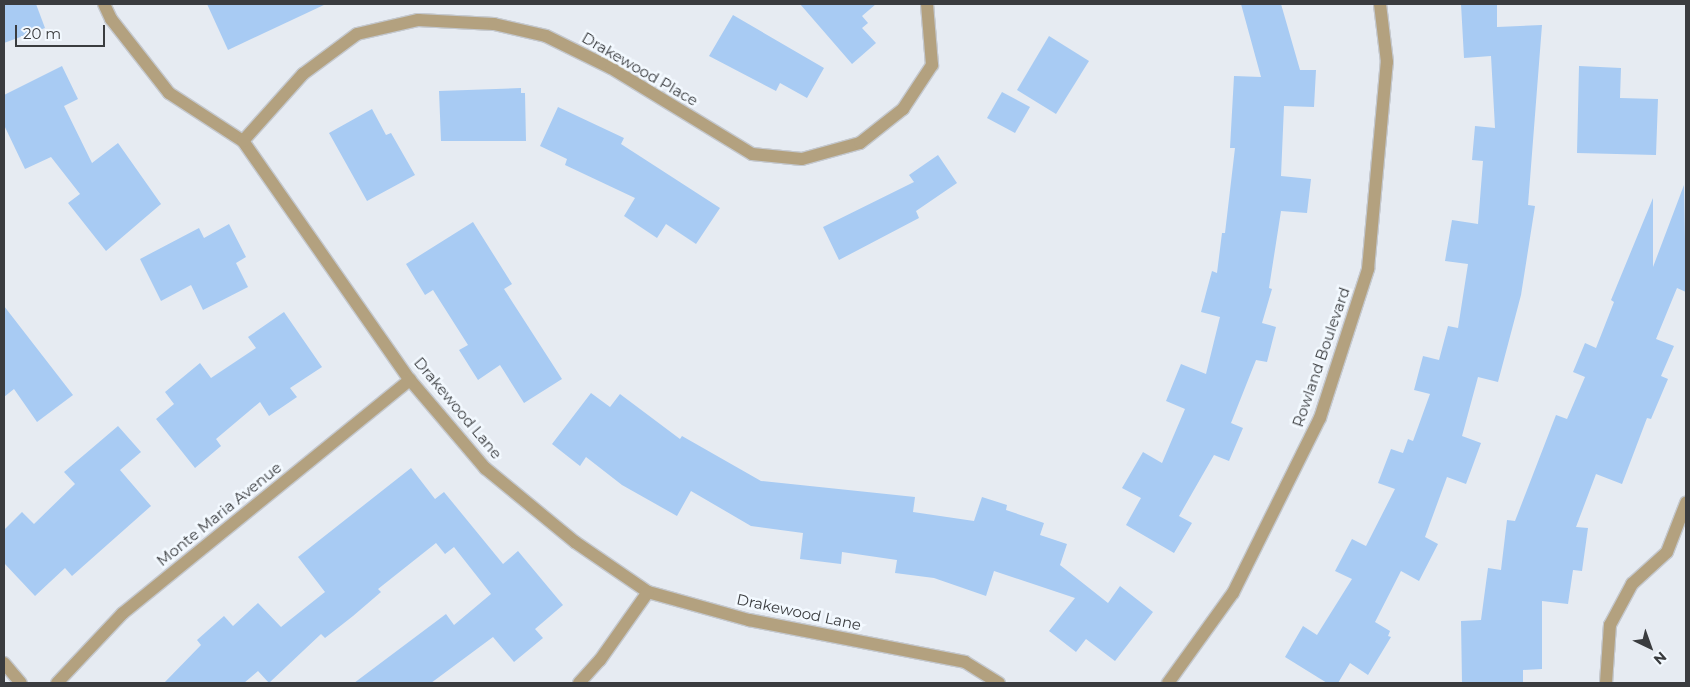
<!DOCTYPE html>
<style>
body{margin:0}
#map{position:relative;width:1690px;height:687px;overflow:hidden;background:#e6ebf2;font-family:Montserrat,sans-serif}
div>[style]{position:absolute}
.building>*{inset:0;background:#a8cbf3}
.roads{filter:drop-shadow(1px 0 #c4c8ce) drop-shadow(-1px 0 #c4c8ce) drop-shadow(0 1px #c4c8ce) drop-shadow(0 -1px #c4c8ce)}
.service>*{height:12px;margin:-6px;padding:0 6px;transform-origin:6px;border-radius:6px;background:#b3a17f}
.minor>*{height:12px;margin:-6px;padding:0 6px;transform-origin:6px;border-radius:6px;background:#b3a17f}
span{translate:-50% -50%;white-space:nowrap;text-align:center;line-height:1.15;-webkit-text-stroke:5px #f3f9ff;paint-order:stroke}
.street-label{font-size:15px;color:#3a3c3f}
.frame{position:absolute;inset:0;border:5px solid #3a3c3f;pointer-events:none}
.north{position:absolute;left:1625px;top:622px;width:50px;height:50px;-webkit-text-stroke:4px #f3f9ff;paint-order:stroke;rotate:138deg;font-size:14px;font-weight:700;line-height:20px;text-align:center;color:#3a3c3f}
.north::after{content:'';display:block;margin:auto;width:18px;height:22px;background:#3a3c3f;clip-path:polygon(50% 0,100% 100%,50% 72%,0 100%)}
.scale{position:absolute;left:15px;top:25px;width:90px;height:22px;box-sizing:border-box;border:2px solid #3a3c3f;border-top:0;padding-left:6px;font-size:15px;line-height:18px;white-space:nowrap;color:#3a3c3f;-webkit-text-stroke:4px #f3f9ff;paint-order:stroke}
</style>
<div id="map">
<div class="building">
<i style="clip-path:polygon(4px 4px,36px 4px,45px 28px,4px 43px)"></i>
<i style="clip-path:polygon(207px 4px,326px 4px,228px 50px)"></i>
<i style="clip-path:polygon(800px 4px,876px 4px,862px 16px,868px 23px,862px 28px,876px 43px,852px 64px)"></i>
<i style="clip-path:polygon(1241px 4px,1281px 4px,1300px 70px,1316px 70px,1314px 107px,1284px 106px,1281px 176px,1311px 179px,1307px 213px,1281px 211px,1269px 288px,1272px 289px,1262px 323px,1276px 327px,1267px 362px,1256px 360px,1231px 423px,1243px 428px,1229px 461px,1214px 455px,1179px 516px,1192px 523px,1174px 553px,1126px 525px,1141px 498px,1122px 488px,1143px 452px,1162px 463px,1185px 409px,1166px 401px,1181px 364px,1206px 374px,1220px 317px,1201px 312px,1212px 271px,1217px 273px,1222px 233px,1225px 233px,1235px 148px,1230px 148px,1234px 76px,1261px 77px)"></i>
<i style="clip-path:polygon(1461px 4px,1497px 4px,1497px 27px,1542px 25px,1528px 205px,1535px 206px,1521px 295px,1498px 382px,1478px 377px,1462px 436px,1481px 443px,1466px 484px,1447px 477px,1425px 537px,1438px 544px,1419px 581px,1401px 571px,1375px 622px,1390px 631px,1388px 636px,1391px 637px,1368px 675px,1350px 663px,1338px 683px,1327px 683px,1285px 657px,1303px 626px,1317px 635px,1352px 579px,1335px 571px,1352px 539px,1366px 546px,1395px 489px,1378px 483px,1391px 449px,1403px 453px,1408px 439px,1413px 441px,1430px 394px,1414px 390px,1423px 356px,1439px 360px,1448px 326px,1458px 328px,1468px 264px,1445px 261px,1452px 220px,1478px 224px,1483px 161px,1472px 160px,1475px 126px,1495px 128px,1491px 56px,1464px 58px)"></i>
<i style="clip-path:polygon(733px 15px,824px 68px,807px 98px,780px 83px,776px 91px,709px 56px)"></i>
<i style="clip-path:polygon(1049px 36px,1089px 61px,1056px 114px,1017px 90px)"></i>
<i style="clip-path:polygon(62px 66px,78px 99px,64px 106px,92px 163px,118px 143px,161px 204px,106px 251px,68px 203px,80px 194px,51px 157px,25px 169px,4px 125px,4px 95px)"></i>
<i style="clip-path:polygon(1579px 66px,1621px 68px,1620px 98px,1658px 99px,1656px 155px,1577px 153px)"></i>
<i style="clip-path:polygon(521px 88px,521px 93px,525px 93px,526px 141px,441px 141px,439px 91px)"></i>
<i style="clip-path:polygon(1002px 92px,1030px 107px,1015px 133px,987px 118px)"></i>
<i style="clip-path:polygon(558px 107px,624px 138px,621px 144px,720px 208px,696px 244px,666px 224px,657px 238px,624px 216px,635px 198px,565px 165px,567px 159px,540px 146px)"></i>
<i style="clip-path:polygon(372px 109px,386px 135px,391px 133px,415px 175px,367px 201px,329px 133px)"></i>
<i style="clip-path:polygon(938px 155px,957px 183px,916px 211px,919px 218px,839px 260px,823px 227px,914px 182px,909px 175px)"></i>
<i style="clip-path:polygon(1684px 185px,1686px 292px,1677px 288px,1656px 339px,1674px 346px,1661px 376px,1668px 379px,1651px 419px,1647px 418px,1622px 484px,1596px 474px,1576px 527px,1588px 528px,1582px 571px,1573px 570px,1568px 604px,1542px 601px,1542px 669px,1523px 670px,1523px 683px,1462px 683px,1461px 621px,1481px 620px,1488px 568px,1501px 570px,1507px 520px,1515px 521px,1556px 415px,1567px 419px,1585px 377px,1573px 372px,1585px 343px,1596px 348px,1614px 302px,1611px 300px,1653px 198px,1653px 267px)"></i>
<i style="clip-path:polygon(473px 222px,512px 284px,504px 289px,562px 379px,524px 403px,500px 365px,478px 380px,459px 350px,468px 345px,433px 290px,425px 295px,406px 264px)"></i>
<i style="clip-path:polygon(229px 224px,246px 257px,236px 263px,248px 287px,203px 310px,191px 285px,161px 301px,140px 259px,199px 228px,204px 238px)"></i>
<i style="clip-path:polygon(4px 306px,73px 395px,37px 422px,14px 389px,4px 397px)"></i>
<i style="clip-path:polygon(284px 312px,322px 367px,290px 388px,297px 397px,269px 416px,260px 402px,216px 439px,221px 446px,195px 468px,156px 419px,174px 404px,165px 392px,200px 363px,211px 378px,256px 348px,248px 337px)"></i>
<i style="clip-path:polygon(591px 393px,610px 407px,620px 394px,680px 439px,682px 436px,761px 481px,915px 497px,913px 512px,974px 521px,982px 497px,1007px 505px,1006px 510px,1044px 523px,1040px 535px,1067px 544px,1060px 565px,1108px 603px,1120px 586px,1153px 612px,1115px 661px,1086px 639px,1076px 652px,1049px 631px,1075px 598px,994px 571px,986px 596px,934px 578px,895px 573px,897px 560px,842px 552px,841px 564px,800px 559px,803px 533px,751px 526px,691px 491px,677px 516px,622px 485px,586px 457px,580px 466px,552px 444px)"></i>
<i style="clip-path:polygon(118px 426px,141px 452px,120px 470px,151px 506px,72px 576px,65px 568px,35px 596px,4px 563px,4px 530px,22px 512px,34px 524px,75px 484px,64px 472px)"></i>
<i style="clip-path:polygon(411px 468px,435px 499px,444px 492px,503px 564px,518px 551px,563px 605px,535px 629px,543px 638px,514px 662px,493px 637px,431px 683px,354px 683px,446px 614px,454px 625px,491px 594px,454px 547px,445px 554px,436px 543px,378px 589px,381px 592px,353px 616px,325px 638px,321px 634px,269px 683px,258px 671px,244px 683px,164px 683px,201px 645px,197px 640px,224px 616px,233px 626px,258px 603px,281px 627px,325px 592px,298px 557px)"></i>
</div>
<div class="roads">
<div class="service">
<i style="left:1606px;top:683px;width:58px;rotate:-86.1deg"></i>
<i style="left:1610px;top:625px;width:47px;rotate:-61.8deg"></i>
<i style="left:1632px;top:584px;width:47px;rotate:-42.4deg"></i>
</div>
<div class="minor">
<i style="left:104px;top:4px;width:17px;rotate:65deg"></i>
<i style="left:111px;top:19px;width:94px;rotate:51.9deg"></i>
<i style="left:169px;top:93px;width:88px;rotate:33deg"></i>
<i style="left:243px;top:141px;width:292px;rotate:55.1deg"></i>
<i style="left:410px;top:380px;width:116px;rotate:49.6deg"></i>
<i style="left:485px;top:468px;width:117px;rotate:39.4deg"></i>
<i style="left:575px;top:542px;width:88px;rotate:34.4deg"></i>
<i style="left:648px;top:592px;width:105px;rotate:15.5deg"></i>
<i style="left:749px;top:620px;width:220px;rotate:11deg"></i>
<i style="left:965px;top:662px;width:40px;rotate:32deg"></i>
<i style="left:243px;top:141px;width:90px;rotate:-48.2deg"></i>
<i style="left:303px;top:74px;width:67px;rotate:-36.5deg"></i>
<i style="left:357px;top:34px;width:63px;rotate:-12.9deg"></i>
<i style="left:418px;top:20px;width:76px;rotate:3deg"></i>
<i style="left:494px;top:24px;width:53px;rotate:13deg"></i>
<i style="left:546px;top:36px;width:72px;rotate:26.2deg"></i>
<i style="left:611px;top:68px;width:165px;rotate:31.4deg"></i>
<i style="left:752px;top:154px;width:50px;rotate:5.7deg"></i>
<i style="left:802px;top:159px;width:60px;rotate:-15.4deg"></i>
<i style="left:860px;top:143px;width:55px;rotate:-38.3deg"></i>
<i style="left:903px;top:109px;width:53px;rotate:-56.6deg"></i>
<i style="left:932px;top:65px;width:61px;rotate:-94.7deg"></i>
<i style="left:1667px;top:552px;width:53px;rotate:-68.8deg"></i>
<i style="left:4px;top:663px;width:26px;rotate:50deg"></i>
<i style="left:57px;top:683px;width:96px;rotate:-46.7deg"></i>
<i style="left:123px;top:613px;width:370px;rotate:-39.1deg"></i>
<i style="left:579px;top:683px;width:31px;rotate:-48deg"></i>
<i style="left:600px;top:660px;width:83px;rotate:-54.8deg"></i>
<i style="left:1168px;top:683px;width:111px;rotate:-54.2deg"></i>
<i style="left:1233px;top:593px;width:195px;rotate:-63.6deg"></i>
<i style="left:1320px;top:418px;width:157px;rotate:-72.1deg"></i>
<i style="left:1368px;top:269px;width:208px;rotate:-84.8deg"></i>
<i style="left:1387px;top:62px;width:58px;rotate:-96.9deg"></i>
</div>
</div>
<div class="street-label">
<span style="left:640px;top:69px;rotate:30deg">Drakewood Place</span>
<span style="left:1321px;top:357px;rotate:-71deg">Rowland Boulevard</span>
<span style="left:458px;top:408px;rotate:50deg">Drakewood Lane</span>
<span style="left:219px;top:514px;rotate:-39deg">Monte Maria Avenue</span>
<span style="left:799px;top:612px;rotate:12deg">Drakewood Lane</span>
</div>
<div class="frame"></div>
<div class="north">N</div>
<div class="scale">20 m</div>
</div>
